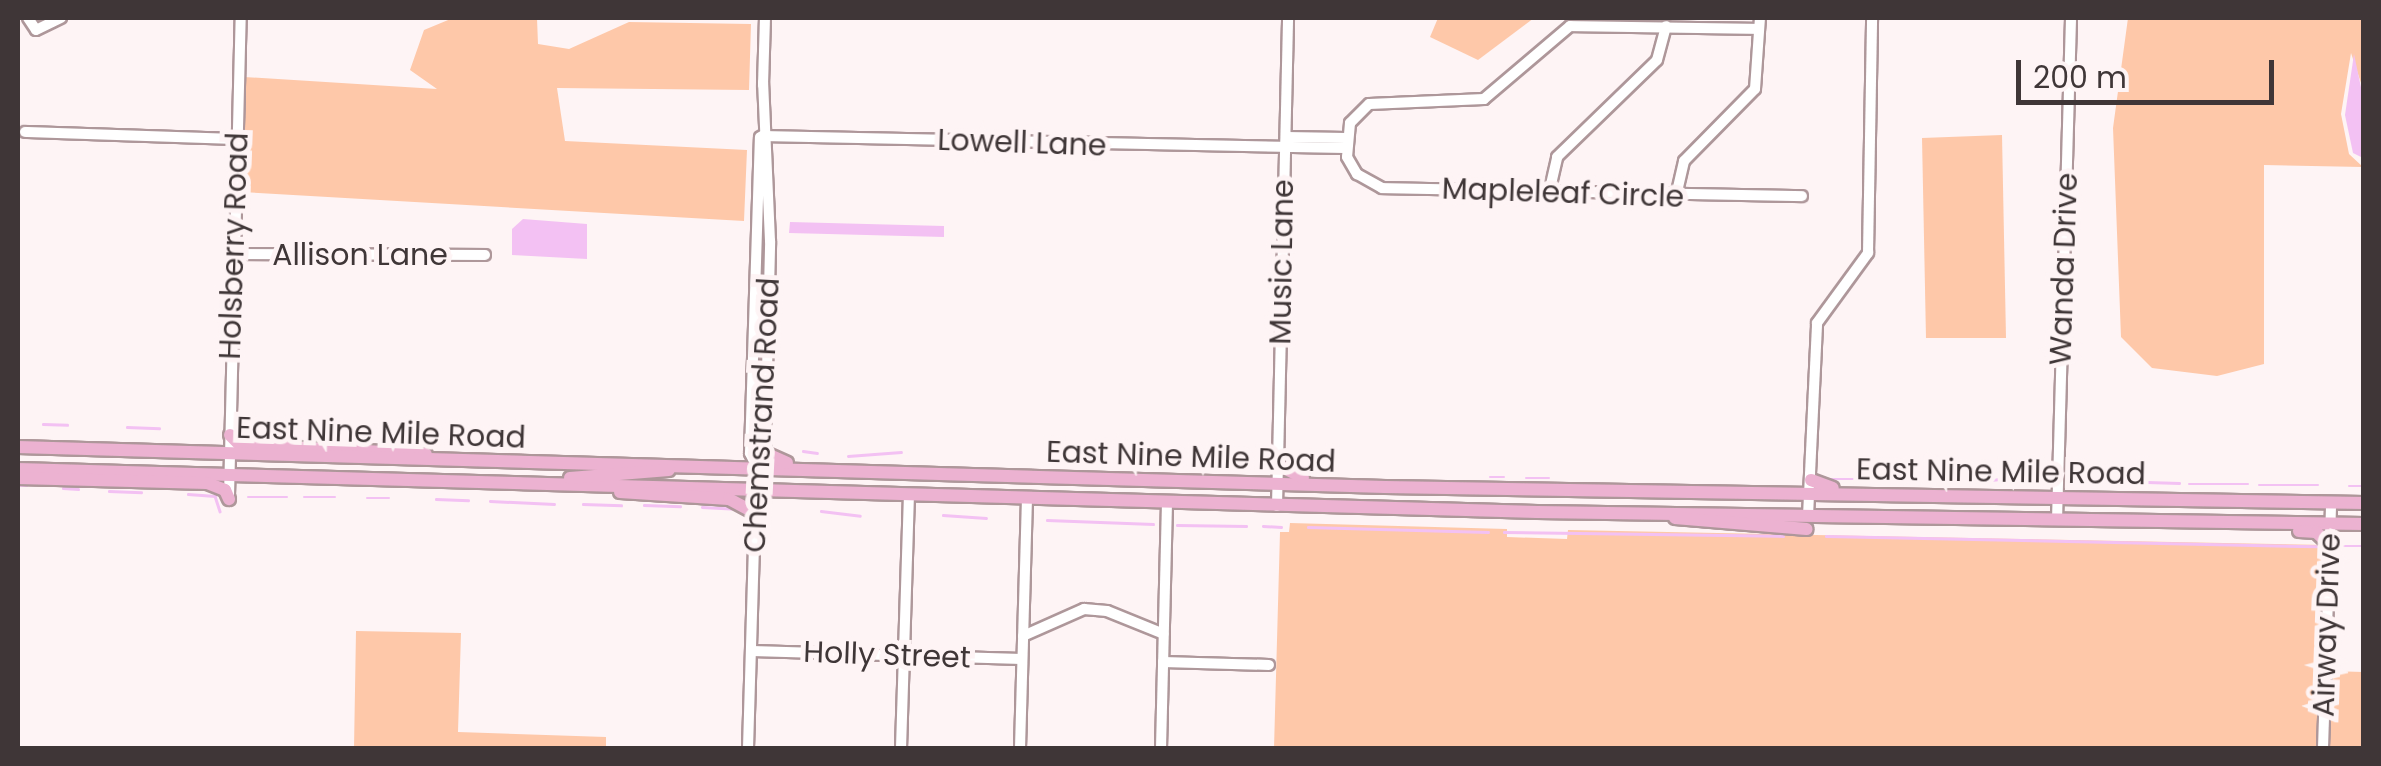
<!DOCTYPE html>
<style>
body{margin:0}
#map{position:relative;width:2381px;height:766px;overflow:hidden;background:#fef4f5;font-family:Poppins,sans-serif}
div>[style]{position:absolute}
.green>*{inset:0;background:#fec8a9}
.water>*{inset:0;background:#f3c1f3}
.stream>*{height:2.5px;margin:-1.25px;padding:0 1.25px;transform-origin:1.25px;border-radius:1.25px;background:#f3c1f3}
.roads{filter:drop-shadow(2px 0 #ae979a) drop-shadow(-2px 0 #ae979a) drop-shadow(0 2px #ae979a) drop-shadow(0 -2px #ae979a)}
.minor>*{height:10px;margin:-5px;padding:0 5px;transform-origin:5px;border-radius:5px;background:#fff}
.major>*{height:12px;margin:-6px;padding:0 6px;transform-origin:6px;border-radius:6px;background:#ecb2d1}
span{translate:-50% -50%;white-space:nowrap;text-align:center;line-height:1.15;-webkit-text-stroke:10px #fef4f5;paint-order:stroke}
.street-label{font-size:30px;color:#3f3637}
.frame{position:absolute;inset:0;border:20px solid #3f3637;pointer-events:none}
.scale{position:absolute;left:2016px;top:60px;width:258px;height:45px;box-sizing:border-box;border:5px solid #3f3637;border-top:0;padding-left:12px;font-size:30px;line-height:35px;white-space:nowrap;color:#3f3637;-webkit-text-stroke:8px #fef4f5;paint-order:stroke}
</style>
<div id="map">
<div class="green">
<i style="clip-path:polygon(453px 18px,537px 18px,538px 44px,569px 49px,629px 22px,751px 24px,749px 90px,557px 88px,565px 141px,747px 150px,744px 221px,241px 192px,244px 77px,437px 89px,410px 70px,424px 30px)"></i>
<i style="clip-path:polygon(1438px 18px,1534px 18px,1478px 60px,1430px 37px)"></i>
<i style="clip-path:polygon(2128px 18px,2363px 18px,2363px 89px,2351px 53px,2341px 114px,2349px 154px,2363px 167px,2264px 165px,2264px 364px,2217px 376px,2152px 368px,2121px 337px,2113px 128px)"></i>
<i style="clip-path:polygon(2002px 135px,2006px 338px,1926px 338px,1922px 138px)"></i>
<i style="clip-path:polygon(1290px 523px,1507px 529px,1507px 537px,1567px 539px,1568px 530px,2325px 545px,2318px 748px,1274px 748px,1280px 532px,1289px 532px)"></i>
<i style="clip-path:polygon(356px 631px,461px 633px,458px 732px,606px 737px,606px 748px,354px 748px)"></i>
<i style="clip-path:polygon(2330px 671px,2363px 672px,2363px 748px,2327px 748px)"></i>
</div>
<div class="water">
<i style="clip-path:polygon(2354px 54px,2363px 97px,2363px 158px,2353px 153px,2345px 115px)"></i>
<i style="clip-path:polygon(523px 219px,587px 224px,587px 259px,512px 255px,512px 229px)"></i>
<i style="clip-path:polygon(790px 222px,944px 226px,944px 237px,789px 233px)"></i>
</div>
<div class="stream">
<i style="left:43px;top:424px;width:24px;rotate:2deg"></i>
<i style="left:127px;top:427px;width:32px;rotate:2deg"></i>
<i style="left:803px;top:451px;width:14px;rotate:8deg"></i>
<i style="left:848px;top:456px;width:53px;rotate:-4.3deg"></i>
<i style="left:1490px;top:477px;width:14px"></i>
<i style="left:1526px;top:478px;width:23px"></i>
<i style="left:2073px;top:478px;width:33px;rotate:5deg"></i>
<i style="left:1830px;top:479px;width:24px"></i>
<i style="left:1943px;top:481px;width:20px;rotate:-3deg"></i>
<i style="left:1978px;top:481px;width:46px;rotate:-5deg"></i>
<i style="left:2115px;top:481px;width:64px;rotate:1.8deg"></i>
<i style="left:2189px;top:484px;width:59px"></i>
<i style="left:2259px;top:485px;width:59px"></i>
<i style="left:18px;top:486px;width:9px"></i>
<i style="left:2349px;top:486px;width:15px"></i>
<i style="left:63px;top:488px;width:15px;rotate:4deg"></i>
<i style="left:109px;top:491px;width:32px;rotate:2deg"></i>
<i style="left:188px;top:494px;width:27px;rotate:4deg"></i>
<i style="left:215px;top:496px;width:16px;rotate:72deg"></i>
<i style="left:248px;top:497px;width:39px"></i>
<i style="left:304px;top:497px;width:31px"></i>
<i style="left:367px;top:498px;width:22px"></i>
<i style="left:436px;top:499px;width:32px;rotate:2deg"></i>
<i style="left:490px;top:501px;width:64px;rotate:2.7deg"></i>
<i style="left:583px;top:504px;width:38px;rotate:2deg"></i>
<i style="left:644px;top:505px;width:36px;rotate:2deg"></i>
<i style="left:702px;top:507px;width:33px;rotate:3deg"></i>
<i style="left:821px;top:511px;width:39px;rotate:7deg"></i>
<i style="left:943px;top:515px;width:43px;rotate:4deg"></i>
<i style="left:1047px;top:520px;width:106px;rotate:2.2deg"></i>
<i style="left:1177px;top:525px;width:69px;rotate:0.8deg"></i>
<i style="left:1263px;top:526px;width:18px;rotate:3deg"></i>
<i style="left:1308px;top:527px;width:180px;rotate:1.6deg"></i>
<i style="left:1504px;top:532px;width:279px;rotate:0.8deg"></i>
<i style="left:1826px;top:536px;width:491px;rotate:1.2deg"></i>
<i style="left:2342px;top:546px;width:22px"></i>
</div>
<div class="roads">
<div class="minor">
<i style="left:28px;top:18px;width:14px;rotate:56deg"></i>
<i style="left:36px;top:30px;width:28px;rotate:-26deg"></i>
<i style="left:1759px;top:29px;width:189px;rotate:-179.1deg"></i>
<i style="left:1570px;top:26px;width:113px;rotate:139.7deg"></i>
<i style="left:1484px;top:99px;width:115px;rotate:177.5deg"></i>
<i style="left:1369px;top:104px;width:27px;rotate:135deg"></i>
<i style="left:1350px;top:123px;width:34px;rotate:95deg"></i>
<i style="left:1347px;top:157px;width:20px;rotate:60deg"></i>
<i style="left:1357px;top:174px;width:29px;rotate:29deg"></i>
<i style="left:1382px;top:188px;width:420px;rotate:1.1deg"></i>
<i style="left:763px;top:85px;width:67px;rotate:-88.3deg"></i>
<i style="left:25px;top:132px;width:213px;rotate:1.9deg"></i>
<i style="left:762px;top:136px;width:583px;rotate:1.18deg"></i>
<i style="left:1286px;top:137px;width:60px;rotate:1deg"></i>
<i style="left:1549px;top:193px;width:37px;rotate:-77deg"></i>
<i style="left:1557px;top:157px;width:139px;rotate:-44.1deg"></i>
<i style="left:1657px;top:60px;width:35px;rotate:-75deg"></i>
<i style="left:1676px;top:196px;width:36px;rotate:-77deg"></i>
<i style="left:1684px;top:161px;width:101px;rotate:-45.4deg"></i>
<i style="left:1755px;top:89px;width:71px;rotate:-86deg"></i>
<i style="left:235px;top:254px;width:250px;rotate:0.2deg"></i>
<i style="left:758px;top:469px;width:18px;rotate:-117deg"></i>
<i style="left:750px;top:453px;width:316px;rotate:-88.2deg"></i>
<i style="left:229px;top:496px;width:478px;rotate:-88.6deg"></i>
<i style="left:1277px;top:506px;width:488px;rotate:-88.7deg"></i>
<i style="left:1808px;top:516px;width:193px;rotate:-87.3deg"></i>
<i style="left:1817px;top:323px;width:87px;rotate:-53.9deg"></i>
<i style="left:1868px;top:253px;width:235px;rotate:-89deg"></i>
<i style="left:2057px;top:520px;width:502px;rotate:-88.4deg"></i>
<i style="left:1023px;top:636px;width:67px;rotate:-23.9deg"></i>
<i style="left:1084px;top:609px;width:23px;rotate:5deg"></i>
<i style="left:1107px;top:611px;width:61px;rotate:22deg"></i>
<i style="left:752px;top:651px;width:270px;rotate:1.7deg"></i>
<i style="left:1163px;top:662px;width:106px;rotate:1.6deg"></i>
<i style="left:748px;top:748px;width:231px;rotate:-88.3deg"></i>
<i style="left:755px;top:517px;width:65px;rotate:-81.1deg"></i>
<i style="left:765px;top:453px;width:212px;rotate:-88.6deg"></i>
<i style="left:770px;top:241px;width:159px;rotate:-92.5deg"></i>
<i style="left:901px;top:748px;width:253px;rotate:-88.2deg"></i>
<i style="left:1020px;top:748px;width:250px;rotate:-88.4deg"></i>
<i style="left:1161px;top:748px;width:245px;rotate:-88.6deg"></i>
<i style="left:2323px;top:748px;width:246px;rotate:-88.1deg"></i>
</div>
<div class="major">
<i style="left:230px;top:435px;width:14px;rotate:45deg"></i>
<i style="left:240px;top:445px;width:186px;rotate:2.8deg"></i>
<i style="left:18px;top:447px;width:1368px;rotate:1.68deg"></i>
<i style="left:1385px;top:487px;width:979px;rotate:0.94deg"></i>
<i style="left:765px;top:453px;width:24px;rotate:24deg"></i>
<i style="left:1278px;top:465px;width:28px;rotate:27deg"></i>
<i style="left:18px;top:469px;width:1520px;rotate:1.62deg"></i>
<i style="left:1537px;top:512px;width:827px;rotate:0.83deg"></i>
<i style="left:18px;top:478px;width:189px;rotate:1.5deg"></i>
<i style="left:207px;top:483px;width:19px;rotate:21deg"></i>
<i style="left:225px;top:490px;width:10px;rotate:66deg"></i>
<i style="left:570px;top:478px;width:99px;rotate:-4.6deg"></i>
<i style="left:1811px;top:480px;width:23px;rotate:20deg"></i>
<i style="left:620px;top:492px;width:109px;rotate:3.7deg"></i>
<i style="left:729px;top:499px;width:30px;rotate:28deg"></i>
<i style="left:1675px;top:518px;width:132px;rotate:4.8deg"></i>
<i style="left:2299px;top:531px;width:17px;rotate:3deg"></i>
<i style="left:2316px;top:532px;width:18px;rotate:43deg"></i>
</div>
</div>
<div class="street-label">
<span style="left:1022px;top:143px;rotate:2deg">Lowell Lane</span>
<span style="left:1563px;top:193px;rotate:2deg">Mapleleaf Circle</span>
<span style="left:234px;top:246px;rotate:-88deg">Holsberry Road</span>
<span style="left:360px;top:255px">Allison Lane</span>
<span style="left:1282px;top:262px;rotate:-89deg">Music Lane</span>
<span style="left:2064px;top:269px;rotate:-88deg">Wanda Drive</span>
<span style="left:762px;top:415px;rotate:-87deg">Chemstrand Road</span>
<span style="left:381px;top:433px;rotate:2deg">East Nine Mile Road</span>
<span style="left:1191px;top:457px;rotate:2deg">East Nine Mile Road</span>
<span style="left:2001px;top:472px;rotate:1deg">East Nine Mile Road</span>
<span style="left:2327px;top:625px;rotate:-88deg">Airway Drive</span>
<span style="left:887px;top:655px;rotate:2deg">Holly Street</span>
</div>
<div class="frame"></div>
<div class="scale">200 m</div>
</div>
